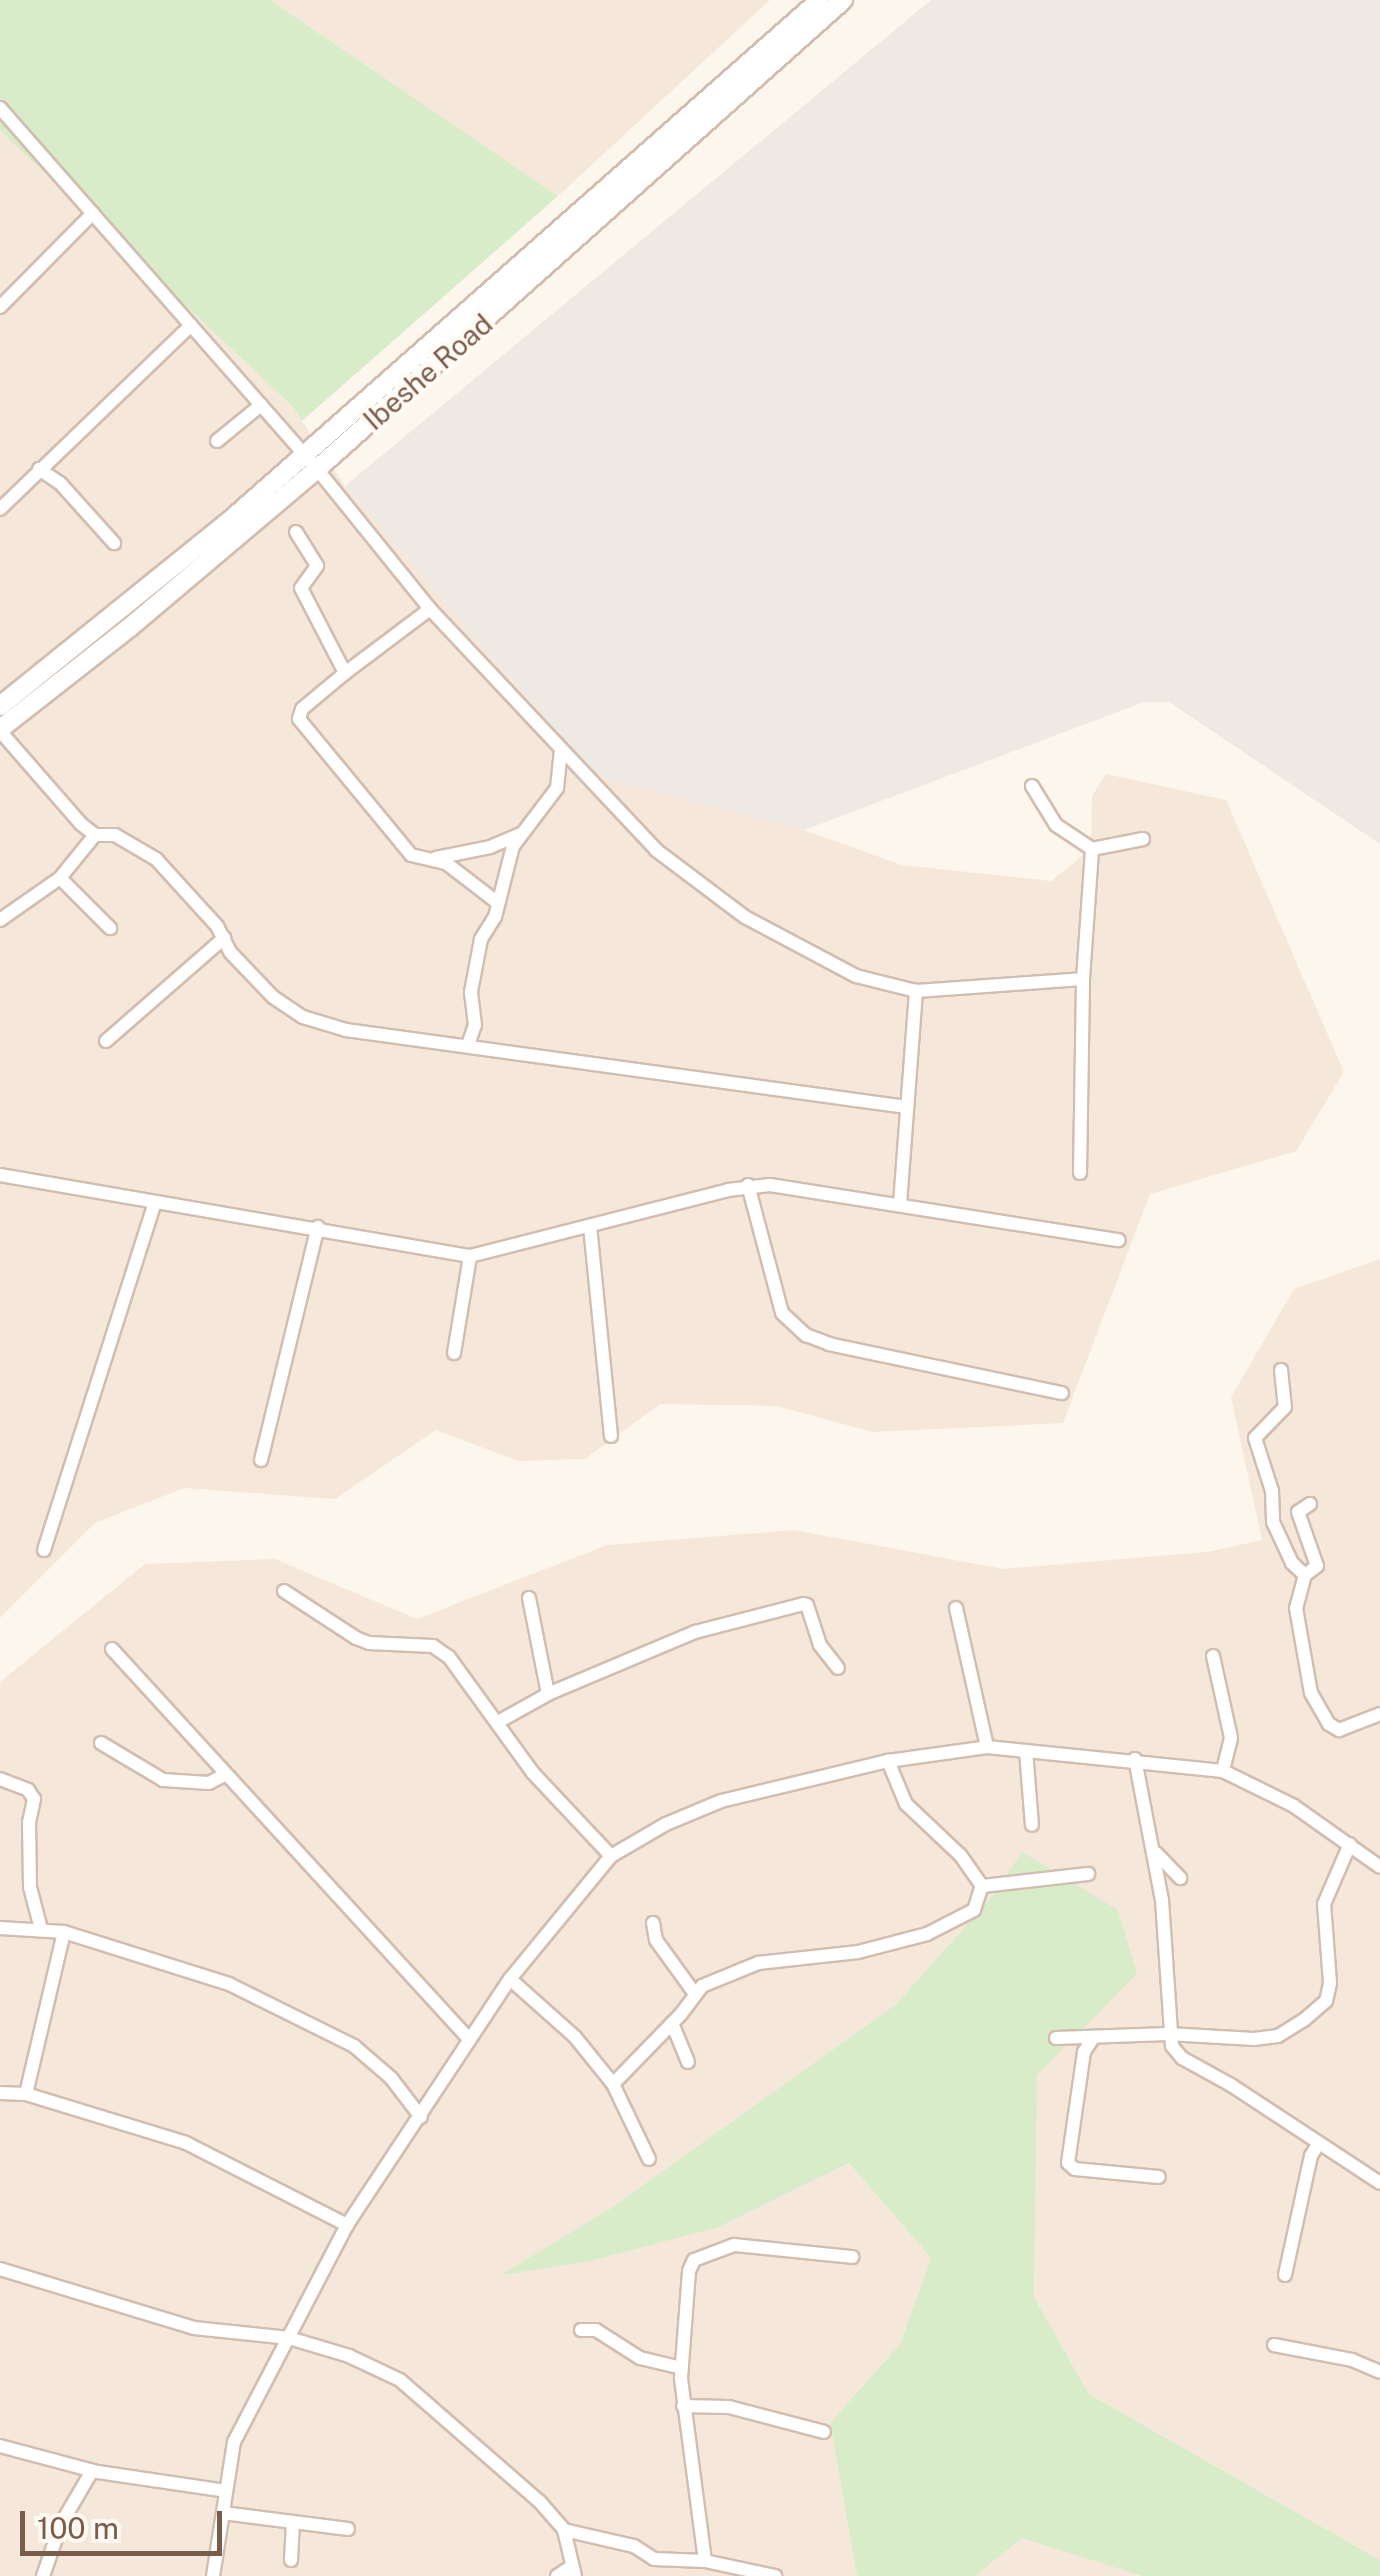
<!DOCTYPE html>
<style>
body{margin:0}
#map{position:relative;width:1380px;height:2576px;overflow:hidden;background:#fdf6ec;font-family:"Public Sans",sans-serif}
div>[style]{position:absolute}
.residential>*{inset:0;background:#f5e8da}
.industrial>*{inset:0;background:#efe9e4}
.green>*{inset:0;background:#d8ecc9}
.roads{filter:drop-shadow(2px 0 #d1beb0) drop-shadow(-2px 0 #d1beb0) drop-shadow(0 2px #d1beb0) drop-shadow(0 -2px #d1beb0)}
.street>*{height:12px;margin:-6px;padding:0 6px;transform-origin:6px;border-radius:6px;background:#fff}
.secondary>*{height:18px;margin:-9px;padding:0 9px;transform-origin:9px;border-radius:9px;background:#fff}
span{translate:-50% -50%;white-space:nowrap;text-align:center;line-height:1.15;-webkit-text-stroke:9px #fffaf3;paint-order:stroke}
.street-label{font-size:28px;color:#7a5c4d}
.scale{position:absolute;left:20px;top:2511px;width:202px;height:45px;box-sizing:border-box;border:5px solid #7a5c4d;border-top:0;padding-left:12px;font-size:30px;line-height:35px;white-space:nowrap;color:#7a5c4d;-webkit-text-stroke:8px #fffaf3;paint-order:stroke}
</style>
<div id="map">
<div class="residential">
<i style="clip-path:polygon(270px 0,770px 0,558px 196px)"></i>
<i style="clip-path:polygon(0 131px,292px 406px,345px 486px,593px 775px,804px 830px,902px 865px,1051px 881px,1091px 849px,1092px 796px,1106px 774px,1226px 800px,1344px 1072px,1296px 1151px,1150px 1194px,1063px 1423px,873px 1432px,777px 1406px,660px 1404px,585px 1459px,518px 1461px,436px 1430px,335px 1499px,184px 1488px,95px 1523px,0 1618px)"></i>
<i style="clip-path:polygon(1380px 1259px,1380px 2560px,1089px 2394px,1034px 2297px,1036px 2075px,1137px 1974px,1022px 1853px,989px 1900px,895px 2005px,611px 2208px,504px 2274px,719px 2227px,849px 2163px,931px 2258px,900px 2344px,830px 2423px,857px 2576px,0 2576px,0 1682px,145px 1564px,275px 1559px,417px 1619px,607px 1545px,794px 1530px,1003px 1569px,1207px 1552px,1262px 1540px,1231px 1397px,1294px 1289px)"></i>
<i style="clip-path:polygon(1022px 2537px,1142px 2576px,975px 2576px)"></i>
</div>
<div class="industrial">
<i style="clip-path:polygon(931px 0,1380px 0,1380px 844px,1169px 702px,1144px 702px,804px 830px,593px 775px,345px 486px)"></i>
</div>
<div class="green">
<i style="clip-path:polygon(0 0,270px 0,558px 196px,302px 421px,292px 406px,0 131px)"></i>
<i style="clip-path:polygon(1022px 1852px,1118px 1910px,1137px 1974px,1037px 2075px,1034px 2297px,1089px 2394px,1380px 2560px,1380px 2576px,1142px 2576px,1022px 2538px,975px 2576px,857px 2576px,830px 2423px,900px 2344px,931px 2258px,849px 2163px,719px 2227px,590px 2261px,501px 2275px,611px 2208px,895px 2005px,989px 1900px)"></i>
</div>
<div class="roads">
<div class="street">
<i style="left:0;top:108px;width:480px;rotate:48.7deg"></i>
<i style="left:317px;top:469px;width:180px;rotate:51.1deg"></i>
<i style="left:430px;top:609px;width:330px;rotate:46.8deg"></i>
<i style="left:656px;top:850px;width:111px;rotate:37deg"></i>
<i style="left:745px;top:917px;width:126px;rotate:28deg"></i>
<i style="left:856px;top:976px;width:62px;rotate:14deg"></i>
<i style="left:916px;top:991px;width:167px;rotate:-4.1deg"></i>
<i style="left:0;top:307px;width:132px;rotate:-45.3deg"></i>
<i style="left:217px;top:441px;width:57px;rotate:-39.3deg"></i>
<i style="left:39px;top:469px;width:25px;rotate:34deg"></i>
<i style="left:60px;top:483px;width:81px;rotate:48deg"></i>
<i style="left:0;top:509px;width:265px;rotate:-43.9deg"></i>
<i style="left:296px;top:532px;width:40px;rotate:58deg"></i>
<i style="left:317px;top:566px;width:27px;rotate:126deg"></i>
<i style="left:301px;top:588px;width:96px;rotate:62.6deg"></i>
<i style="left:430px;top:609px;width:106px;rotate:143deg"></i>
<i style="left:345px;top:673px;width:56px;rotate:140.1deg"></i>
<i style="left:302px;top:709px;width:10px;rotate:107deg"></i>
<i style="left:299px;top:719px;width:176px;rotate:50.5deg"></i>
<i style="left:411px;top:855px;width:36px;rotate:13deg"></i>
<i style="left:446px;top:863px;width:66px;rotate:37.6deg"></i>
<i style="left:0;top:731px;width:123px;rotate:48.9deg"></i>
<i style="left:81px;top:824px;width:18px;rotate:38deg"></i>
<i style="left:95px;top:835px;width:20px"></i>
<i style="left:115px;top:835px;width:48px;rotate:30.3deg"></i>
<i style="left:156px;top:859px;width:91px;rotate:47.7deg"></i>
<i style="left:217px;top:926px;width:30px;rotate:63deg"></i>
<i style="left:231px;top:953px;width:61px;rotate:46.3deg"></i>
<i style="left:273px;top:997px;width:36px;rotate:34deg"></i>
<i style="left:303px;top:1017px;width:45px;rotate:16.8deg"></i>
<i style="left:346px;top:1030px;width:566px;rotate:7.82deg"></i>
<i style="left:1032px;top:786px;width:46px;rotate:58.4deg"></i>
<i style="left:1056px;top:825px;width:43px;rotate:33.7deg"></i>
<i style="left:1092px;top:849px;width:52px;rotate:-11.1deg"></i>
<i style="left:436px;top:858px;width:55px;rotate:-11.5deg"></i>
<i style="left:490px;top:847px;width:34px;rotate:-23deg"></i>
<i style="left:60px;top:878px;width:71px;rotate:45deg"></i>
<i style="left:0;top:920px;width:73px;rotate:-35deg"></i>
<i style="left:60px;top:878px;width:55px;rotate:-50.9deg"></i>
<i style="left:106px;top:1041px;width:157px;rotate:-41.1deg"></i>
<i style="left:468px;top:1045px;width:21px;rotate:-71deg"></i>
<i style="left:475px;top:1025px;width:33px;rotate:-97deg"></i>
<i style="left:471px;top:992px;width:54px;rotate:-79.3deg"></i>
<i style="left:481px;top:939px;width:26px;rotate:-58deg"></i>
<i style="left:495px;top:917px;width:73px;rotate:-75.8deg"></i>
<i style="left:513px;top:846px;width:73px;rotate:-52.8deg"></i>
<i style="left:557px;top:788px;width:38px;rotate:-84deg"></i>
<i style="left:1080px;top:1173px;width:194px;rotate:-89.1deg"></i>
<i style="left:1083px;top:979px;width:130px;rotate:-86deg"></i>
<i style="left:0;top:1175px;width:477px;rotate:9.8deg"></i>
<i style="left:470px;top:1256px;width:266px;rotate:-14.3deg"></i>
<i style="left:728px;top:1190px;width:42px;rotate:-6.8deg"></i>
<i style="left:770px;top:1185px;width:353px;rotate:9deg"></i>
<i style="left:748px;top:1185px;width:132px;rotate:75.1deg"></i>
<i style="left:782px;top:1313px;width:33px;rotate:43deg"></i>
<i style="left:806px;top:1335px;width:25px;rotate:21deg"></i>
<i style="left:829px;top:1344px;width:238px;rotate:11.9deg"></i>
<i style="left:900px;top:1204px;width:214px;rotate:-85.7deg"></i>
<i style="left:590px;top:1226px;width:211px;rotate:84.3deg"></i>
<i style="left:454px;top:1353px;width:98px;rotate:-80.6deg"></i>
<i style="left:1281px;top:1370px;width:37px;rotate:84deg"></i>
<i style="left:1285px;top:1407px;width:43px;rotate:134.1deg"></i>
<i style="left:1255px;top:1438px;width:56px;rotate:72.2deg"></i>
<i style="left:1272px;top:1491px;width:31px;rotate:88deg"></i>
<i style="left:1273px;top:1522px;width:45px;rotate:65.1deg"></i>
<i style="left:1292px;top:1563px;width:18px;rotate:43deg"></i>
<i style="left:261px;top:1460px;width:240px;rotate:-76.3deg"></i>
<i style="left:1310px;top:1504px;width:14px;rotate:146deg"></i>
<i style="left:1298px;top:1512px;width:57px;rotate:70.6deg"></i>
<i style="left:1317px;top:1566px;width:15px;rotate:143deg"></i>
<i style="left:1305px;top:1575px;width:34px;rotate:105deg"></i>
<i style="left:1296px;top:1608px;width:86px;rotate:80deg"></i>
<i style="left:1311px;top:1693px;width:36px;rotate:60deg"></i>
<i style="left:1329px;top:1724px;width:12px;rotate:31deg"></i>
<i style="left:1339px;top:1730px;width:44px;rotate:-21.3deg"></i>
<i style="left:44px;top:1550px;width:364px;rotate:-72.3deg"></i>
<i style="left:284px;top:1591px;width:86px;rotate:33.1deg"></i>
<i style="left:356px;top:1638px;width:14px;rotate:21deg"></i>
<i style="left:369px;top:1643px;width:64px;rotate:2.7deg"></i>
<i style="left:433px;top:1646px;width:19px;rotate:35deg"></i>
<i style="left:449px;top:1657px;width:143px;rotate:54.1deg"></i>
<i style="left:533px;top:1773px;width:114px;rotate:46.8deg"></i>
<i style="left:529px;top:1598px;width:98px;rotate:78.8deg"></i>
<i style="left:956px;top:1608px;width:142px;rotate:77.4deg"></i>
<i style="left:112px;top:1649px;width:529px;rotate:47.53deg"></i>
<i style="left:1213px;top:1656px;width:84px;rotate:77.6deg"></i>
<i style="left:1231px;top:1738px;width:34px;rotate:104deg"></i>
<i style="left:498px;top:1722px;width:57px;rotate:-29.2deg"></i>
<i style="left:548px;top:1694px;width:160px;rotate:-22.9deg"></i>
<i style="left:695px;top:1632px;width:112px;rotate:-14.5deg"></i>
<i style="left:803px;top:1604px;width:4px;rotate:14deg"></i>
<i style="left:807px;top:1605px;width:42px;rotate:72deg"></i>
<i style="left:820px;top:1645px;width:29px;rotate:52deg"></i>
<i style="left:101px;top:1743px;width:72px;rotate:30.8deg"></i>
<i style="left:163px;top:1780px;width:46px;rotate:3.7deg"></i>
<i style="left:209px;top:1783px;width:19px;rotate:-28deg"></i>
<i style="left:1026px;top:1751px;width:74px;rotate:85.4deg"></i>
<i style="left:1135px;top:1759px;width:144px;rotate:79.2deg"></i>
<i style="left:1162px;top:1900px;width:146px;rotate:86.1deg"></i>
<i style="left:1172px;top:2046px;width:16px;rotate:50deg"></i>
<i style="left:1182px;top:2058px;width:56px;rotate:28.9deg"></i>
<i style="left:1231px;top:2085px;width:178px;rotate:33.3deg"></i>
<i style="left:0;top:1779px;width:30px;rotate:21deg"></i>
<i style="left:28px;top:1790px;width:11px;rotate:56deg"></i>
<i style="left:34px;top:1799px;width:24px;rotate:102deg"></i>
<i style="left:29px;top:1822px;width:65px;rotate:89.1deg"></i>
<i style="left:30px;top:1887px;width:43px;rotate:75.3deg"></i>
<i style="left:1156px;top:1853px;width:35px;rotate:46deg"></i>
<i style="left:982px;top:1886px;width:107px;rotate:-6.5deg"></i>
<i style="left:653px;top:1923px;width:17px;rotate:80deg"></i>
<i style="left:656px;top:1940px;width:67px;rotate:54.2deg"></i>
<i style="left:0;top:1928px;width:64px;rotate:3.6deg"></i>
<i style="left:64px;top:1932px;width:173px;rotate:17.5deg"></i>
<i style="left:229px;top:1984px;width:140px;rotate:26.4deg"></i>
<i style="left:354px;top:2046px;width:49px;rotate:40.9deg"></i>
<i style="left:391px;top:2078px;width:49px;rotate:52.4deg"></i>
<i style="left:510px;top:1979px;width:87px;rotate:41.7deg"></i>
<i style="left:575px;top:2037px;width:60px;rotate:51deg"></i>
<i style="left:613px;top:2084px;width:83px;rotate:64.4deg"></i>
<i style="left:672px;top:2023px;width:42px;rotate:67.7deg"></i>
<i style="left:1056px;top:2038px;width:112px;rotate:-2deg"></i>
<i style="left:1168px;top:2034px;width:86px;rotate:3.3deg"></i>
<i style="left:1254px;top:2039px;width:24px;rotate:-7deg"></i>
<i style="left:1278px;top:2036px;width:31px;rotate:-32deg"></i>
<i style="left:1304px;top:2020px;width:29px;rotate:-41deg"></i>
<i style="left:1326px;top:2001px;width:18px;rotate:-77deg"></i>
<i style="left:1330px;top:1983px;width:79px;rotate:-94.3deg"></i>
<i style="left:1324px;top:1904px;width:65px;rotate:-66.6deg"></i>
<i style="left:1093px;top:2038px;width:17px;rotate:123deg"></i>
<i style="left:1084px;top:2052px;width:112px;rotate:98.2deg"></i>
<i style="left:1068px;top:2163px;width:9px;rotate:41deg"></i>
<i style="left:1075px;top:2169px;width:84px;rotate:5.4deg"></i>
<i style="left:613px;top:2084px;width:98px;rotate:-45.8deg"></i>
<i style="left:681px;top:2014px;width:35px;rotate:-53deg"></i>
<i style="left:702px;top:1986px;width:61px;rotate:-22.3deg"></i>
<i style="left:758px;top:1963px;width:101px;rotate:-6.3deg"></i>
<i style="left:858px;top:1952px;width:71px;rotate:-14.6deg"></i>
<i style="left:927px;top:1934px;width:53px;rotate:-27.1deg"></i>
<i style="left:974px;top:1910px;width:25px;rotate:-72deg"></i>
<i style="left:982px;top:1886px;width:38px;rotate:-125deg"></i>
<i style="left:960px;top:1855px;width:74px;rotate:-136.6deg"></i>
<i style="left:906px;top:1804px;width:47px;rotate:-112.7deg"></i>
<i style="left:0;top:2093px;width:26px;rotate:2deg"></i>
<i style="left:26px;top:2094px;width:167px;rotate:17deg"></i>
<i style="left:186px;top:2143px;width:181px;rotate:27deg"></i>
<i style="left:26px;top:2094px;width:166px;rotate:-76.8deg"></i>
<i style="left:0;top:2269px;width:203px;rotate:16.9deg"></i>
<i style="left:194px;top:2328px;width:96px;rotate:6deg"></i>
<i style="left:289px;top:2338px;width:63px;rotate:16.7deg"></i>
<i style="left:349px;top:2356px;width:56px;rotate:25.2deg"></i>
<i style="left:400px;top:2380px;width:186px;rotate:41.1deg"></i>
<i style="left:540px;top:2502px;width:37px;rotate:49deg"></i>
<i style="left:564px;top:2530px;width:47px;rotate:76.6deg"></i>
<i style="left:1285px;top:2275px;width:122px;rotate:-77.7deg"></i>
<i style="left:1311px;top:2156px;width:14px;rotate:-60deg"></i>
<i style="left:581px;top:2330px;width:15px"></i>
<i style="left:596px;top:2330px;width:52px;rotate:32.5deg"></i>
<i style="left:640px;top:2358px;width:43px;rotate:13.4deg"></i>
<i style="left:1274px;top:2345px;width:79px;rotate:10.9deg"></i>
<i style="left:1352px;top:2360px;width:30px;rotate:23deg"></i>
<i style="left:683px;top:2406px;width:46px;rotate:1.2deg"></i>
<i style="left:729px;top:2407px;width:98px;rotate:14.7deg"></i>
<i style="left:0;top:2446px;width:101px;rotate:14.9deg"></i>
<i style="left:98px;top:2472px;width:129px;rotate:8.4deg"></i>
<i style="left:223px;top:2513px;width:126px;rotate:7.3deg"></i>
<i style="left:564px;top:2530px;width:72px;rotate:12.9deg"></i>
<i style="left:634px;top:2546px;width:24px;rotate:33deg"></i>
<i style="left:654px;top:2559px;width:51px;rotate:2.2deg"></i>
<i style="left:705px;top:2561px;width:72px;rotate:12.1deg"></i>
<i style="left:291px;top:2560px;width:38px;rotate:-87deg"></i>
<i style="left:705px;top:2561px;width:185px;rotate:-97.5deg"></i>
<i style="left:681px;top:2378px;width:107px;rotate:-85.7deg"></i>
<i style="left:689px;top:2271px;width:12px;rotate:-66deg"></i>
<i style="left:694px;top:2260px;width:43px;rotate:-20.6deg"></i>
<i style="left:734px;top:2245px;width:119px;rotate:5.8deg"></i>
<i style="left:43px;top:2576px;width:55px;rotate:-70.9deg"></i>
<i style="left:61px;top:2524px;width:61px;rotate:-59.7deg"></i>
<i style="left:213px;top:2576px;width:136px;rotate:-81.1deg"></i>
<i style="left:234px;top:2442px;width:245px;rotate:-62.5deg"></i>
<i style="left:347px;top:2225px;width:295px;rotate:-56.5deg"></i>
<i style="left:510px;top:1979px;width:159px;rotate:-50.6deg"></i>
<i style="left:611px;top:1856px;width:64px;rotate:-30.2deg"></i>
<i style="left:666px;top:1824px;width:60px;rotate:-22.7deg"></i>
<i style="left:721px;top:1801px;width:172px;rotate:-13.5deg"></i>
<i style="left:888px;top:1761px;width:100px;rotate:-8deg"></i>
<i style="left:987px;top:1747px;width:237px;rotate:5.8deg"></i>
<i style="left:1223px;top:1771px;width:79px;rotate:26.2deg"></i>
<i style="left:1294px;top:1806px;width:105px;rotate:35.3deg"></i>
<i style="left:557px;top:2576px;width:17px;rotate:-33deg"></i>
</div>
<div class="secondary">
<i style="left:0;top:706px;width:301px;rotate:-38.9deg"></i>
<i style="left:234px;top:517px;width:781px;rotate:-41.42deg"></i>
<i style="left:0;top:729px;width:165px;rotate:-38.1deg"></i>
<i style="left:130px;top:627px;width:245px;rotate:-40.2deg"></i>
<i style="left:317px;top:469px;width:705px;rotate:-41.72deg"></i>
</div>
</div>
<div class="street-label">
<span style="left:428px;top:372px;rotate:-41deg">Ibeshe Road</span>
</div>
<div class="scale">100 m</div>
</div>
